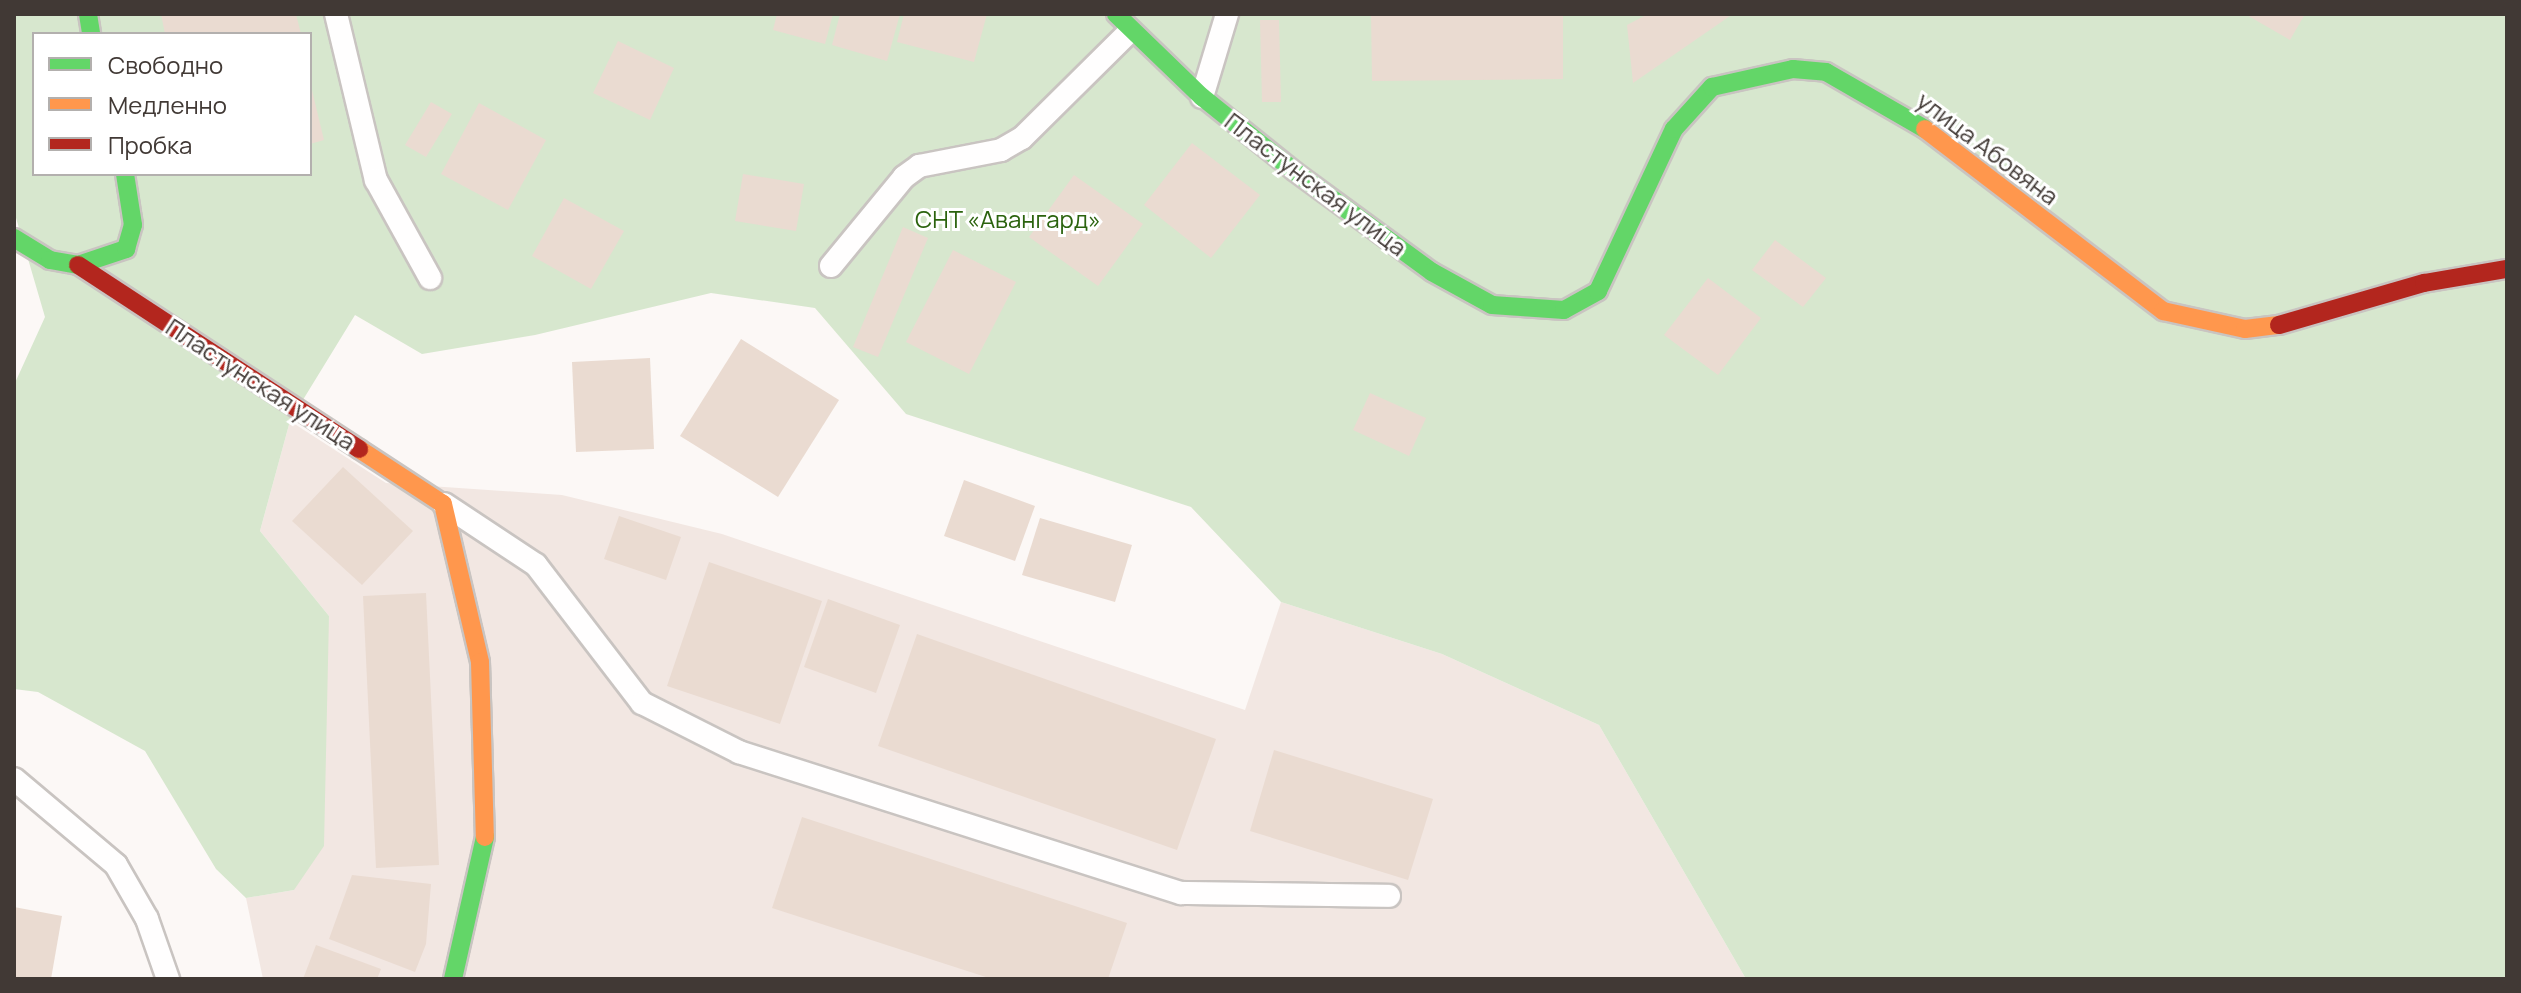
<!DOCTYPE html>
<meta charset="utf-8">
<style>
body{margin:0}
#map{position:relative;width:2521px;height:993px;overflow:hidden;background:#fcf8f6;font-family:Manrope,sans-serif}
div>[style]{position:absolute}
.built>*{inset:0;background:#f2e7e2}
.green>*{inset:0;background:#d7e7ce}
.building>*{inset:0;background:#eadbd1}
.roads{filter:drop-shadow(2px 0 #c9c4c1) drop-shadow(-2px 0 #c9c4c1) drop-shadow(0 2px #c9c4c1) drop-shadow(0 -2px #c9c4c1)}
.lane>*{height:22px;margin:-11px;padding:0 11px;transform-origin:11px;border-radius:11px;background:#fffefe}
.fast>*{height:18px;margin:-9px;padding:0 9px;transform-origin:9px;border-radius:9px;background:#63d668}
.slow>*{height:18px;margin:-9px;padding:0 9px;transform-origin:9px;border-radius:9px;background:#ff974d}
.jam>*{height:18px;margin:-9px;padding:0 9px;transform-origin:9px;border-radius:9px;background:#b3261e}
span{translate:-50% -50%;white-space:nowrap;text-align:center;line-height:1.15;-webkit-text-stroke:6px #fff;paint-order:stroke}
.street-label{font-size:24px;color:#413935}
.park-label{font-size:24px;color:#2b630e}
.frame{position:absolute;inset:0;border:16px solid #413935;pointer-events:none}
.legend{position:absolute;left:32px;top:32px;width:280px;height:144px;box-sizing:border-box;background:#fff;border:2px solid #b3b0ae;margin:0;padding:10px 14px;list-style:none;font-size:24px;color:#413935}
.legend li{display:flex;align-items:center;gap:16px;height:40px}
.legend b{width:40px;border:2px solid #b3b0ae}
</style>
<div id="map">
<div class="built">
<i style="clip-path:polygon(290px 421px,386px 483px,562px 495px,722px 534px,1245px 710px,1281px 602px,1442px 654px,1599px 725px,1746px 979px,263px 979px,246px 898px,294px 890px,329px 616px,260px 531px)"></i>
</div>
<div class="green">
<i style="clip-path:polygon(evenodd,14px 14px,2507px 14px,2507px 979px,1746px 979px,1599px 725px,1442px 654px,1281px 602px,1191px 507px,906px 414px,815px 308px,711px 293px,535px 335px,422px 354px,355px 315px,290px 421px,260px 531px,329px 616px,324px 846px,294px 890px,246px 898px,216px 869px,145px 751px,38px 692px,14px 689px,14px 385px,45px 317px,14px 211px,14px 14px,34px 34px,310px 34px,310px 174px,34px 174px,34px 34px)"></i>
</div>
<div class="building">
<i style="clip-path:polygon(161px 14px,296px 14px,301px 34px,165px 34px)"></i>
<i style="clip-path:polygon(777px 14px,833px 14px,825px 44px,773px 30px)"></i>
<i style="clip-path:polygon(840px 14px,900px 14px,887px 61px,832px 45px)"></i>
<i style="clip-path:polygon(904px 14px,987px 14px,974px 62px,897px 42px)"></i>
<i style="clip-path:polygon(1371px 14px,1563px 14px,1563px 79px,1372px 81px)"></i>
<i style="clip-path:polygon(1648px 14px,1729px 14px,1730px 16px,1633px 83px,1627px 25px)"></i>
<i style="clip-path:polygon(2245px 14px,2305px 14px,2290px 40px)"></i>
<i style="clip-path:polygon(1260px 20px,1279px 20px,1281px 102px,1262px 102px)"></i>
<i style="clip-path:polygon(618px 41px,674px 68px,650px 120px,593px 93px)"></i>
<i style="clip-path:polygon(310px 82px,324px 140px,310px 144px)"></i>
<i style="clip-path:polygon(431px 102px,452px 114px,426px 157px,405px 145px)"></i>
<i style="clip-path:polygon(479px 103px,546px 140px,508px 210px,441px 174px)"></i>
<i style="clip-path:polygon(1192px 143px,1260px 195px,1211px 258px,1144px 205px)"></i>
<i style="clip-path:polygon(743px 174px,804px 184px,796px 231px,735px 221px)"></i>
<i style="clip-path:polygon(1074px 175px,1143px 224px,1098px 286px,1029px 237px)"></i>
<i style="clip-path:polygon(564px 198px,624px 231px,591px 289px,532px 256px)"></i>
<i style="clip-path:polygon(903px 227px,928px 238px,878px 357px,853px 347px)"></i>
<i style="clip-path:polygon(1775px 240px,1826px 278px,1803px 307px,1752px 270px)"></i>
<i style="clip-path:polygon(953px 250px,1016px 282px,969px 374px,906px 342px)"></i>
<i style="clip-path:polygon(1708px 278px,1761px 318px,1718px 375px,1664px 335px)"></i>
<i style="clip-path:polygon(741px 339px,839px 400px,778px 497px,680px 436px)"></i>
<i style="clip-path:polygon(650px 358px,654px 449px,576px 452px,572px 362px)"></i>
<i style="clip-path:polygon(1370px 393px,1426px 418px,1409px 456px,1353px 430px)"></i>
<i style="clip-path:polygon(343px 467px,413px 531px,362px 585px,292px 521px)"></i>
<i style="clip-path:polygon(964px 480px,1035px 506px,1015px 561px,944px 536px)"></i>
<i style="clip-path:polygon(619px 516px,681px 537px,666px 580px,604px 559px)"></i>
<i style="clip-path:polygon(1040px 518px,1132px 545px,1115px 602px,1022px 575px)"></i>
<i style="clip-path:polygon(709px 562px,822px 601px,780px 724px,667px 686px)"></i>
<i style="clip-path:polygon(426px 593px,439px 865px,376px 868px,363px 596px)"></i>
<i style="clip-path:polygon(828px 599px,900px 625px,876px 693px,804px 667px)"></i>
<i style="clip-path:polygon(917px 634px,1216px 739px,1177px 850px,878px 746px)"></i>
<i style="clip-path:polygon(1274px 750px,1433px 799px,1408px 880px,1250px 831px)"></i>
<i style="clip-path:polygon(802px 817px,1127px 923px,1108px 979px,992px 979px,772px 908px)"></i>
<i style="clip-path:polygon(352px 875px,431px 884px,426px 944px,415px 972px,329px 939px)"></i>
<i style="clip-path:polygon(14px 907px,62px 916px,51px 979px,14px 979px)"></i>
<i style="clip-path:polygon(316px 945px,381px 969px,377px 979px,303px 979px)"></i>
</div>
<div class="roads">
<div class="lane">
<i style="left:336px;top:14px;width:171px;rotate:76.5deg"></i>
<i style="left:376px;top:180px;width:112px;rotate:61.1deg"></i>
<i style="left:1202px;top:97px;width:87px;rotate:-73.2deg"></i>
<i style="left:831px;top:266px;width:115px;rotate:-50.6deg"></i>
<i style="left:904px;top:177px;width:19px;rotate:-36deg"></i>
<i style="left:919px;top:166px;width:84px;rotate:-11deg"></i>
<i style="left:1001px;top:150px;width:24px;rotate:-30deg"></i>
<i style="left:1022px;top:138px;width:151px;rotate:-44.7deg"></i>
<i style="left:444px;top:504px;width:110px;rotate:33.5deg"></i>
<i style="left:536px;top:565px;width:174px;rotate:52.5deg"></i>
<i style="left:642px;top:703px;width:109px;rotate:26.8deg"></i>
<i style="left:739px;top:752px;width:464px;rotate:17.7deg"></i>
<i style="left:1181px;top:893px;width:208px;rotate:0.8deg"></i>
<i style="left:14px;top:779px;width:133px;rotate:40.1deg"></i>
<i style="left:116px;top:865px;width:62px;rotate:60.1deg"></i>
<i style="left:147px;top:919px;width:64px;rotate:70.7deg"></i>
</div>
<div class="fast">
<i style="left:88px;top:14px;width:20px;rotate:81deg"></i>
<i style="left:1116px;top:14px;width:120px;rotate:44deg"></i>
<i style="left:1202px;top:97px;width:118px;rotate:38.8deg"></i>
<i style="left:1294px;top:171px;width:171px;rotate:36.2deg"></i>
<i style="left:1432px;top:272px;width:68px;rotate:28.8deg"></i>
<i style="left:1492px;top:305px;width:72px;rotate:4deg"></i>
<i style="left:1564px;top:310px;width:39px;rotate:-29deg"></i>
<i style="left:1598px;top:291px;width:179px;rotate:-64.9deg"></i>
<i style="left:1674px;top:129px;width:57px;rotate:-47.9deg"></i>
<i style="left:1712px;top:87px;width:83px;rotate:-12.5deg"></i>
<i style="left:1793px;top:69px;width:33px;rotate:5deg"></i>
<i style="left:1826px;top:72px;width:114px;rotate:29.9deg"></i>
<i style="left:14px;top:238px;width:42px;rotate:31.4deg"></i>
<i style="left:50px;top:260px;width:28px;rotate:10deg"></i>
<i style="left:78px;top:265px;width:51px;rotate:-18.4deg"></i>
<i style="left:126px;top:249px;width:25px;rotate:-74deg"></i>
<i style="left:133px;top:225px;width:52px;rotate:-98.9deg"></i>
<i style="left:453px;top:979px;width:146px;rotate:-77.3deg"></i>
</div>
<div class="slow">
<i style="left:1925px;top:129px;width:300px;rotate:37.4deg"></i>
<i style="left:2163px;top:311px;width:84px;rotate:12.4deg"></i>
<i style="left:2245px;top:329px;width:34px;rotate:-7deg"></i>
<i style="left:359px;top:449px;width:100px;rotate:33.2deg"></i>
<i style="left:443px;top:504px;width:162px;rotate:76.8deg"></i>
<i style="left:480px;top:662px;width:175px;rotate:88.4deg"></i>
</div>
<div class="jam">
<i style="left:78px;top:265px;width:336px;rotate:33.2deg"></i>
<i style="left:2279px;top:325px;width:151px;rotate:-16.2deg"></i>
<i style="left:2424px;top:283px;width:84px;rotate:-9.6deg"></i>
</div>
</div>
<div class="street-label">
<span style="left:1988px;top:148px;rotate:37deg">улица Абовяна</span>
<span style="left:1316px;top:184px;rotate:37deg">Пластунская улица</span>
<span style="left:261px;top:384px;rotate:33deg">Пластунская улица</span>
</div>
<div class="park-label">
<span style="left:1008px;top:219px">СНТ «Авангард»</span>
</div>
<div class="frame"></div>
<ul class="legend">
<li><b style="height:10px;background:#63d668"></b>Свободно</li>
<li><b style="height:10px;background:#ff974d"></b>Медленно</li>
<li><b style="height:10px;background:#b3261e"></b>Пробка</li>
</ul>
</div>
